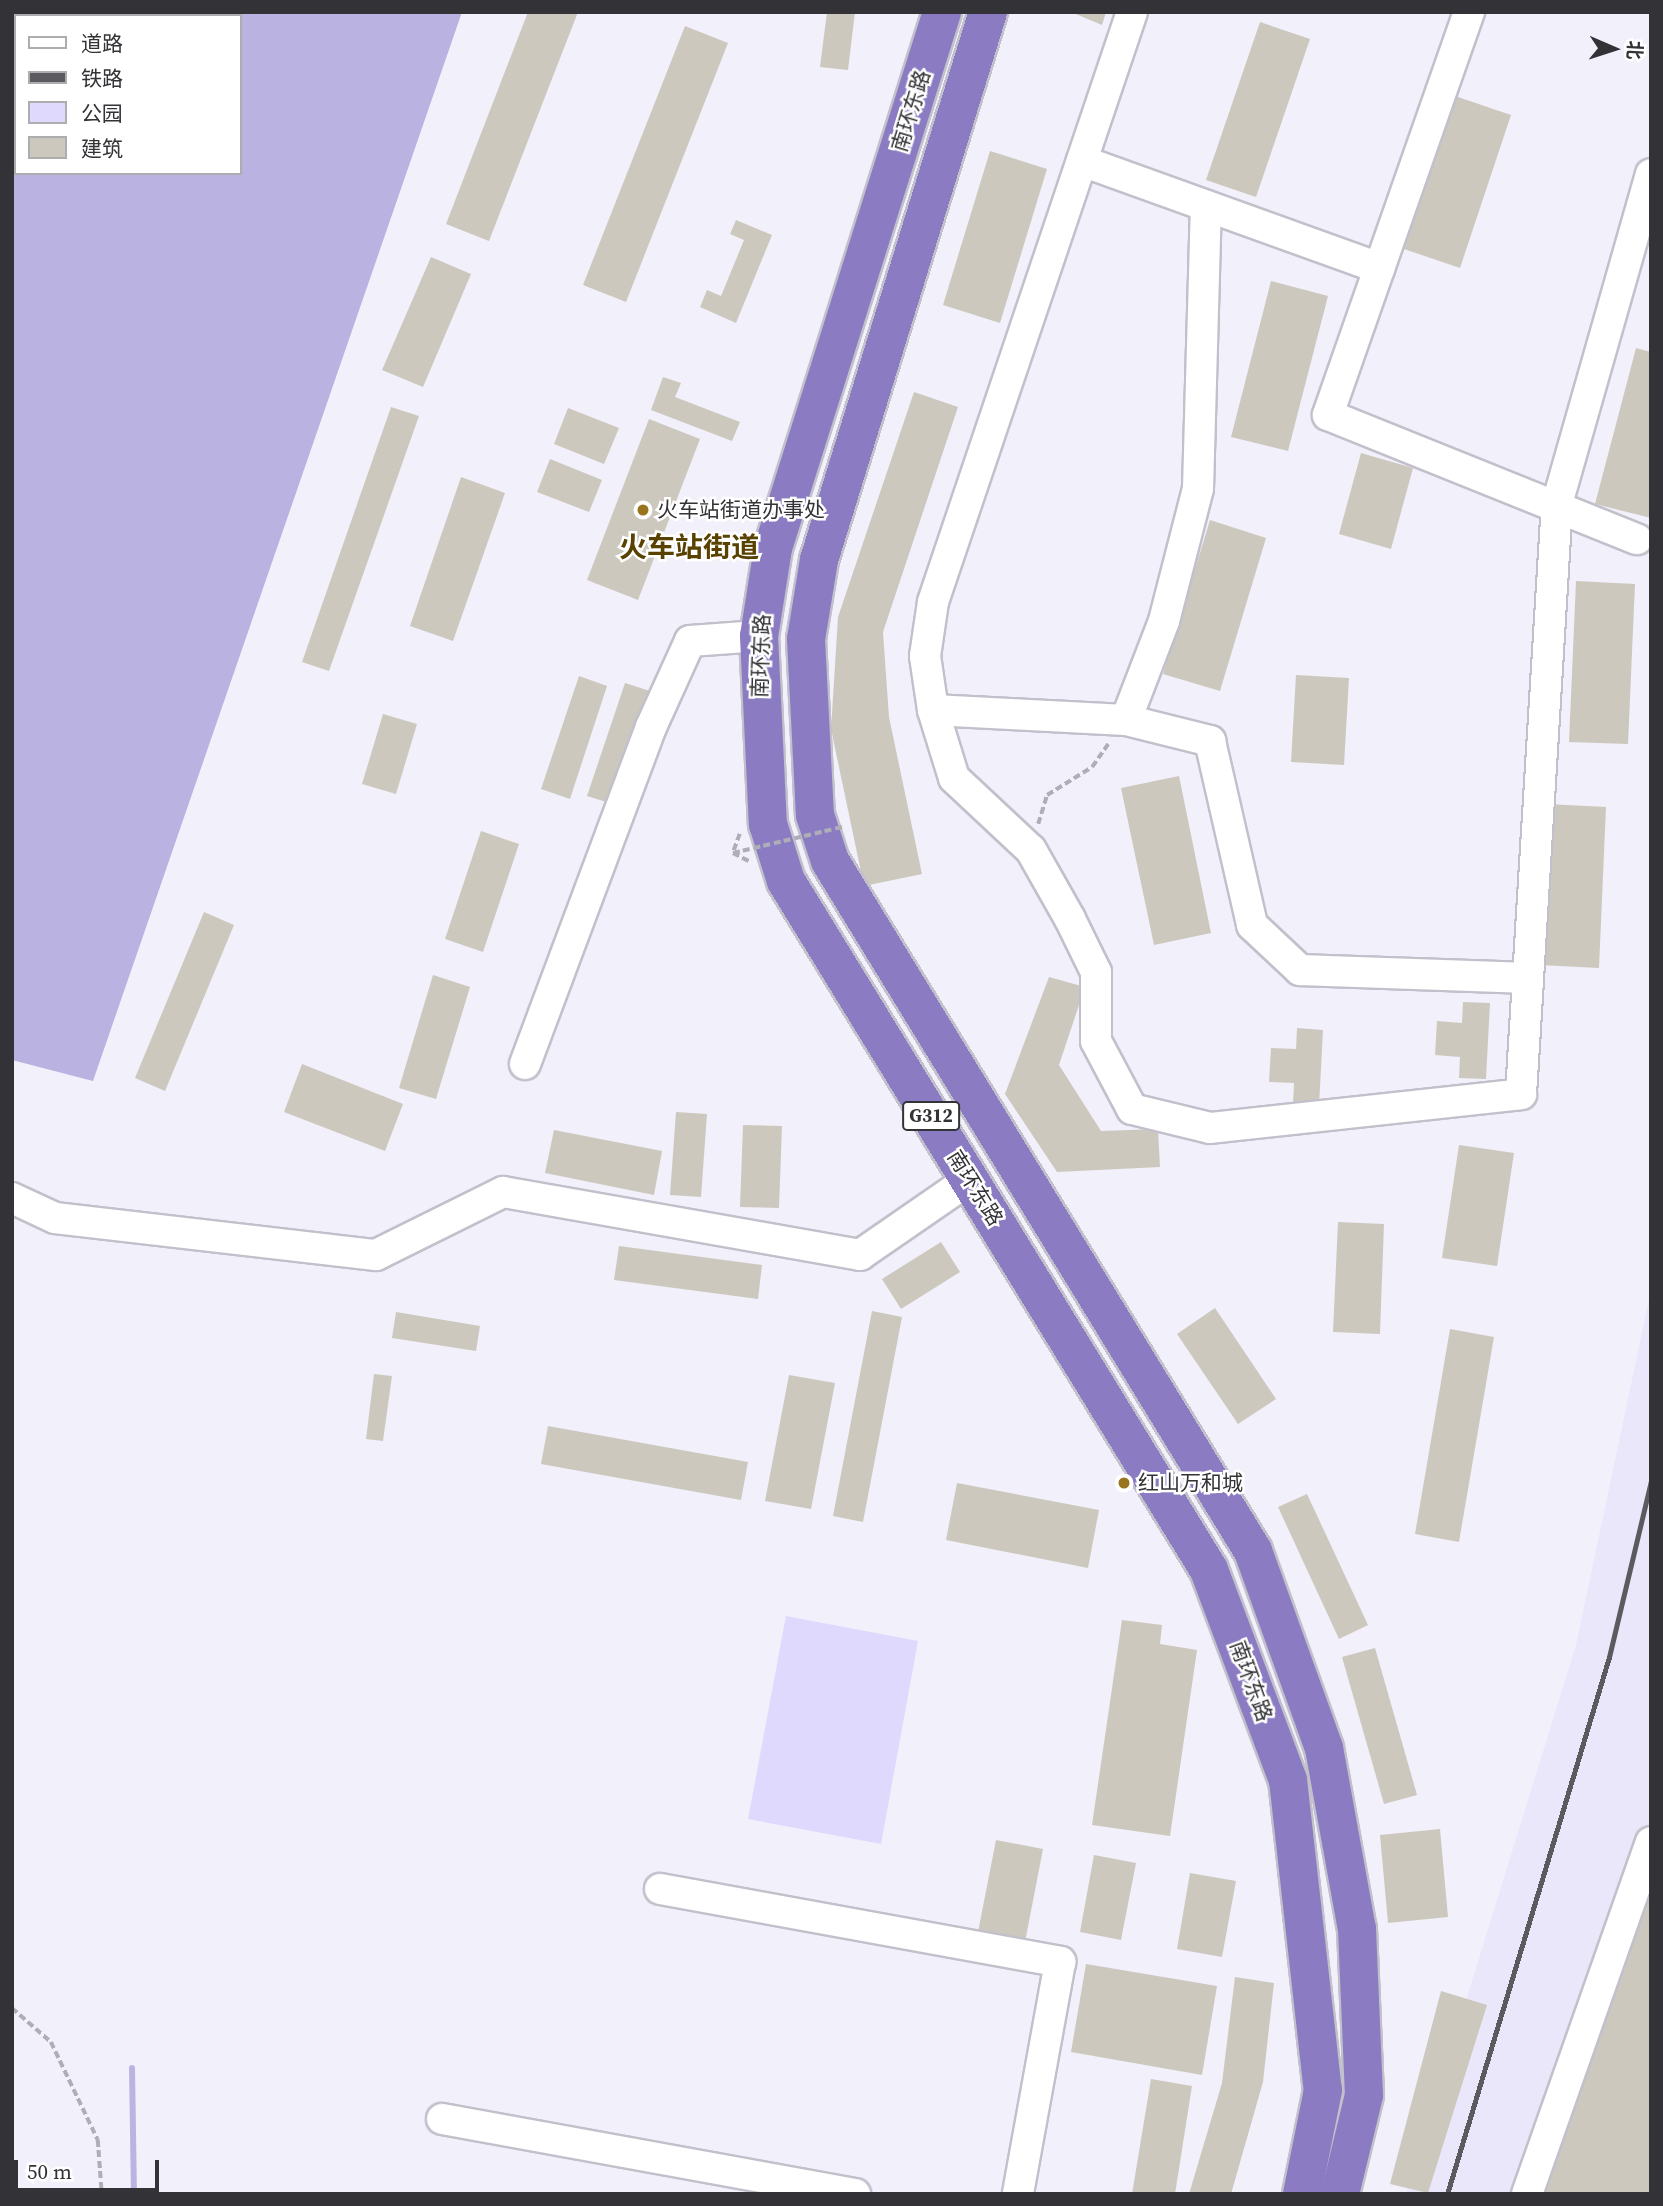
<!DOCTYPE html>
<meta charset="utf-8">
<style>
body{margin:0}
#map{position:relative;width:1663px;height:2206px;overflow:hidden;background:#f1f0fb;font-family:"Source Serif 4","Noto Sans SC",serif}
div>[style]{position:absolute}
.built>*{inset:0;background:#eae7fa}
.green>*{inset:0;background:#dfd9fd}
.forest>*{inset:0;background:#bab2e1}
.stream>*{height:6px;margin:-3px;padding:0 3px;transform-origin:3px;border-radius:3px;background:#bcb3e2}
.building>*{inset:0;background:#cdc8be}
.path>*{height:3.5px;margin-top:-1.75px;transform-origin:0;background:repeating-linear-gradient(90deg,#afaeb7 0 7px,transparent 0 10.5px)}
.roads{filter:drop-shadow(2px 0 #c2c0cb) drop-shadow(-2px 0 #c2c0cb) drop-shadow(0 2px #c2c0cb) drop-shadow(0 -2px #c2c0cb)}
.minor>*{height:30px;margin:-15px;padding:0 15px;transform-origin:15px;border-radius:15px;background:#fff}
.highway>*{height:38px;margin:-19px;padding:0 19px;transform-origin:19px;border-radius:19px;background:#8a7bc2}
.rail>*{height:5px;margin:-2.5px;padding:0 2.5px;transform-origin:2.5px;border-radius:2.5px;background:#5a5a5f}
.path-bridge>*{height:3.5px;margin-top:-1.75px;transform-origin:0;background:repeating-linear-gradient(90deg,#afaeb7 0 7px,transparent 0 10.5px)}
.dots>*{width:19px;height:19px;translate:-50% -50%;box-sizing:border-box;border:4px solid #fff;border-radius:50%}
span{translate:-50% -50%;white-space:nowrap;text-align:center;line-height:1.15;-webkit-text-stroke:5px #fff;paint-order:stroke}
.shield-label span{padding:2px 5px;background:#fff;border:2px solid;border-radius:5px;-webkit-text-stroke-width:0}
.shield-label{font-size:19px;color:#333337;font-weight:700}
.street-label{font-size:21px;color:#333337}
.poi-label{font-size:21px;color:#333337}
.left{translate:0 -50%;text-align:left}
.district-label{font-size:28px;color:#594100;font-weight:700}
.frame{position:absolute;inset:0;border:14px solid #333337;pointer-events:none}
.legend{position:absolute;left:14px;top:14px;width:228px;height:161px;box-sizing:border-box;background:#fff;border:2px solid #adadaf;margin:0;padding:9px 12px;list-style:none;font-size:21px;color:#333337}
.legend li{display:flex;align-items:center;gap:14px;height:35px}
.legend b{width:35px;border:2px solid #adadaf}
.north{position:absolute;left:1579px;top:14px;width:70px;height:70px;-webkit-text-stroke:5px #fff;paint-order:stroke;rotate:93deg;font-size:19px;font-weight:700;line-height:28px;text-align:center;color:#333337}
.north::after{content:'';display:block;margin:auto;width:24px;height:32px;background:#333337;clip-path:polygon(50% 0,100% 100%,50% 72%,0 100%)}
.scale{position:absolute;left:14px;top:2160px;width:145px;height:32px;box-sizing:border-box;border:4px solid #333337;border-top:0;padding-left:9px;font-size:21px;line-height:24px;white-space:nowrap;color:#333337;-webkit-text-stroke:5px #fff;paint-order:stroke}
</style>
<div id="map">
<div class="built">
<i style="clip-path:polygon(1651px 1290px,1651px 2194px,1406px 2194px,1576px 1645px)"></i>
</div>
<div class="green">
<i style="clip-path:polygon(786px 1616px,918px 1641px,881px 1844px,748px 1819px)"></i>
</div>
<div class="forest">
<i style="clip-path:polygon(evenodd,12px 12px,462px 12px,93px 1081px,12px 1060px,12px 12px,16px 16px,240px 16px,240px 173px,16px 173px,16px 16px)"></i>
</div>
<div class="stream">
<i style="left:132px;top:2068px;width:126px;rotate:89.1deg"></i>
</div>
<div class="building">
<i style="clip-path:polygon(528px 12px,578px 12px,489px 241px,446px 224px)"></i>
<i style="clip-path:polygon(827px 12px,855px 12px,848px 70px,820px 67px)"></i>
<i style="clip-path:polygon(1071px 12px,1106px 12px,1102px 25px)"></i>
<i style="clip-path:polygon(1260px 22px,1310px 39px,1256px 197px,1206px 180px)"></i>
<i style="clip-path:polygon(685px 26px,728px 43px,626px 302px,583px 285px)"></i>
<i style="clip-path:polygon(1455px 96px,1511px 115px,1460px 268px,1404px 249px)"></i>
<i style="clip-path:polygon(990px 151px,1047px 169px,1000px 323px,943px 305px)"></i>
<i style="clip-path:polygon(736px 220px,772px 235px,736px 323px,700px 307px,707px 290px,721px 296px,744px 240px,730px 234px)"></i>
<i style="clip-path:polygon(431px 257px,471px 274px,423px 387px,382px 370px)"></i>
<i style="clip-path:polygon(1271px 281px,1328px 296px,1288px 451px,1231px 437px)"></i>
<i style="clip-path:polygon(1636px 348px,1651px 352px,1651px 518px,1595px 504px)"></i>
<i style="clip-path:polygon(663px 377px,681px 383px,675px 397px,740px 422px,732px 441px,651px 410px)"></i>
<i style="clip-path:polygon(914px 392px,958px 407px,883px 632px,889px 717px,922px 874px,864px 886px,831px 729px,838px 617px)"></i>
<i style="clip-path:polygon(391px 407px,419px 416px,329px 671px,302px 662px)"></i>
<i style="clip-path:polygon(568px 408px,619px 428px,604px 464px,554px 444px)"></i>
<i style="clip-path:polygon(649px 419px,700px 439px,638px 600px,587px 580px)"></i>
<i style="clip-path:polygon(1361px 453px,1413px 468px,1391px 549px,1339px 534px)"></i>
<i style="clip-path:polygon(550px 459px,602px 480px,589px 512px,537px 492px)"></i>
<i style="clip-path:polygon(461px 477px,505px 493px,453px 641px,410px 626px)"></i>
<i style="clip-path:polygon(1210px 520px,1266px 538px,1220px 691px,1163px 674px)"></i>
<i style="clip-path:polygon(1576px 581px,1635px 584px,1628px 744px,1569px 742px)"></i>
<i style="clip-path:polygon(1296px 675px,1349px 678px,1344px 765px,1291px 762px)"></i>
<i style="clip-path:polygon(579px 676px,607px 686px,570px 799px,541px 789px)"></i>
<i style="clip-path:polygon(625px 683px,650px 691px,613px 804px,587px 796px)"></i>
<i style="clip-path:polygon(383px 714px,417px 724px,396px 794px,362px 784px)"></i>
<i style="clip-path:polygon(1179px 776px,1211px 933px,1154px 945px,1121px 788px)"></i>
<i style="clip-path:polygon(1547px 804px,1606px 807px,1599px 968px,1540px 965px)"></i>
<i style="clip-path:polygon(481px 831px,519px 844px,483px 952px,445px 939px)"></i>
<i style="clip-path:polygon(204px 912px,234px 925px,165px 1091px,135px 1078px)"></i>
<i style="clip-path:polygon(433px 975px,470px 987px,436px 1099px,399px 1088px)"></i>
<i style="clip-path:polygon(1049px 977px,1085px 987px,1059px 1065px,1101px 1131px,1158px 1129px,1160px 1167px,1057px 1172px,1005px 1094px)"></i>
<i style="clip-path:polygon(1463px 1002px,1490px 1003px,1486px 1079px,1459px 1078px,1460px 1057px,1435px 1055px,1437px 1021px,1462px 1023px)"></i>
<i style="clip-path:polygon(1297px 1028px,1323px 1030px,1319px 1106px,1293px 1105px,1294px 1083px,1269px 1082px,1271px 1048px,1296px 1049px)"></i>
<i style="clip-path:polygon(302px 1064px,403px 1104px,385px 1151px,284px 1112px)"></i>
<i style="clip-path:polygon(676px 1112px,707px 1114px,701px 1197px,670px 1195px)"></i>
<i style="clip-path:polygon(743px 1125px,782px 1126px,779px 1208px,740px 1207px)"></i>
<i style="clip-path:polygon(554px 1130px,662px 1151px,654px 1195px,545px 1173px)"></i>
<i style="clip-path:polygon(1459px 1145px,1514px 1153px,1497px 1266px,1442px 1258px)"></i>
<i style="clip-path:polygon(1338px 1222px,1384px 1224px,1380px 1334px,1333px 1332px)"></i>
<i style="clip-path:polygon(941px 1242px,960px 1272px,901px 1309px,882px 1279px)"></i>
<i style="clip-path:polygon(619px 1246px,762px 1265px,758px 1299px,614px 1280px)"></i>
<i style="clip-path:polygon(1215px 1308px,1276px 1399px,1238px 1424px,1177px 1334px)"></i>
<i style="clip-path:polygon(872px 1311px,902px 1317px,863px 1522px,833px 1516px)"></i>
<i style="clip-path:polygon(396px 1312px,480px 1326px,476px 1351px,392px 1338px)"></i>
<i style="clip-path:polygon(1450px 1329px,1494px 1337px,1459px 1542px,1415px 1534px)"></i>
<i style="clip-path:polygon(374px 1374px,392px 1376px,383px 1441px,366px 1439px)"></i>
<i style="clip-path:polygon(789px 1375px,835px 1383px,811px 1509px,765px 1501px)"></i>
<i style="clip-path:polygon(548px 1426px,748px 1462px,741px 1500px,541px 1464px)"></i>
<i style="clip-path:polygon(957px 1483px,1099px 1510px,1088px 1568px,946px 1540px)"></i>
<i style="clip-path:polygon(1307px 1494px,1368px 1625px,1339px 1639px,1278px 1507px)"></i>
<i style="clip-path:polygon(1122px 1620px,1162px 1625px,1160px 1644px,1197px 1650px,1170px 1836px,1092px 1825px)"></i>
<i style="clip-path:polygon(1375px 1648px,1417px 1795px,1384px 1804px,1342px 1657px)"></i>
<i style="clip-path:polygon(1440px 1829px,1448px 1917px,1388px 1923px,1380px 1835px)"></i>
<i style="clip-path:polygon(996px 1840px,1043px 1849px,1025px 1942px,978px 1932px)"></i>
<i style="clip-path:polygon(1094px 1855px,1136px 1863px,1121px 1940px,1080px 1932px)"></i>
<i style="clip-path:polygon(1190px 1873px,1236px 1881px,1222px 1957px,1177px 1949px)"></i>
<i style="clip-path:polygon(1651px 1873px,1651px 2194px,1541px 2194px)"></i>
<i style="clip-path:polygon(1086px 1964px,1217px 1986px,1202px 2075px,1071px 2052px)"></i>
<i style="clip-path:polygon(1235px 1977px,1274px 1983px,1263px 2082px,1231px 2194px,1189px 2194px,1222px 2083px)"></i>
<i style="clip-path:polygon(1441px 1991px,1487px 2005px,1428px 2193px,1390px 2184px)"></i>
<i style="clip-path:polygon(1151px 2079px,1192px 2086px,1175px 2194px,1132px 2194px)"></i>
</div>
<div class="path">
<i style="left:1038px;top:824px;width:30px;rotate:-73deg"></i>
<i style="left:1047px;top:795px;width:53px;rotate:-31.9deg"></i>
<i style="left:1092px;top:767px;width:28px;rotate:-55deg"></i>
<i style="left:740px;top:834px;width:20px;rotate:110deg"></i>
<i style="left:733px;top:853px;width:18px;rotate:27deg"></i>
<i style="left:12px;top:2008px;width:52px;rotate:41.1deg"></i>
<i style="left:51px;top:2042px;width:109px;rotate:64.4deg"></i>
<i style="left:98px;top:2140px;width:54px;rotate:85.8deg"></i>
</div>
<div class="roads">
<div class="minor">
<i style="left:1132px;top:12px;width:623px;rotate:108.64deg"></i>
<i style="left:933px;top:602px;width:55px;rotate:98.4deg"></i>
<i style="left:925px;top:656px;width:55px;rotate:81.6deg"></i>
<i style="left:933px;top:710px;width:71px;rotate:72.8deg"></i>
<i style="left:954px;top:778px;width:105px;rotate:43.1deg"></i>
<i style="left:1031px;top:850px;width:79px;rotate:60.5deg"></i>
<i style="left:1070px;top:919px;width:59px;rotate:63.9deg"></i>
<i style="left:1096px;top:972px;width:69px;rotate:90deg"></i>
<i style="left:1096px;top:1041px;width:77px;rotate:62.1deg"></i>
<i style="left:1132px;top:1109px;width:80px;rotate:13.7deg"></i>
<i style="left:1210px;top:1128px;width:313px;rotate:-6.2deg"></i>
<i style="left:1521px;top:1094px;width:591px;rotate:-86.51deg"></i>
<i style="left:1557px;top:504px;width:343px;rotate:-74.1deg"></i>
<i style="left:1469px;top:12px;width:427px;rotate:109.3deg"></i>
<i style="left:1328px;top:415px;width:333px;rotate:21.9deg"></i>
<i style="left:1082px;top:161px;width:316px;rotate:19.8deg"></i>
<i style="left:933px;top:710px;width:193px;rotate:3deg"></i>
<i style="left:1126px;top:720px;width:87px;rotate:14deg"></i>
<i style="left:1210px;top:741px;width:189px;rotate:77.1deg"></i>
<i style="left:1252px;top:925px;width:66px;rotate:43.2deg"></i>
<i style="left:1300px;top:970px;width:228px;rotate:2deg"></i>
<i style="left:1126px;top:720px;width:106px;rotate:-69deg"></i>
<i style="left:1164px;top:621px;width:136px;rotate:-75.6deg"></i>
<i style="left:1198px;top:489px;width:283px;rotate:-88.4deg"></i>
<i style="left:525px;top:1064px;width:360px;rotate:-69.5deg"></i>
<i style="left:651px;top:727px;width:94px;rotate:-65.6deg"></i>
<i style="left:690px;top:641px;width:69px;rotate:-4.1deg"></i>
<i style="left:12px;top:1198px;width:47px;rotate:24.9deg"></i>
<i style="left:55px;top:1218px;width:323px;rotate:6.6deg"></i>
<i style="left:376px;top:1255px;width:142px;rotate:-26.4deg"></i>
<i style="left:503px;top:1192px;width:363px;rotate:10deg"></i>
<i style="left:860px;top:1255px;width:134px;rotate:-34.6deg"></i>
<i style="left:660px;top:1889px;width:407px;rotate:10.3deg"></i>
<i style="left:1060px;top:1962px;width:236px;rotate:100.3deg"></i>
<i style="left:442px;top:2119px;width:420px;rotate:10.3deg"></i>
<i style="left:1527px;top:2194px;width:373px;rotate:-70.6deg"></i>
</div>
<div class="highway">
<i style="left:942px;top:12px;width:562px;rotate:107.5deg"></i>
<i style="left:773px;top:548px;width:89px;rotate:99deg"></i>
<i style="left:759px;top:636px;width:188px;rotate:87.3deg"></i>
<i style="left:768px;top:824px;width:60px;rotate:72.5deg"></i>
<i style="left:786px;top:881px;width:808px;rotate:58.45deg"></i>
<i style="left:1209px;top:1570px;width:224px;rotate:69.4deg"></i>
<i style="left:1288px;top:1780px;width:312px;rotate:83.6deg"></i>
<i style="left:1323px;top:2090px;width:106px;rotate:101.4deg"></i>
<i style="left:988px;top:12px;width:573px;rotate:107.14deg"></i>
<i style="left:819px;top:560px;width:80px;rotate:99.3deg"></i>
<i style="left:806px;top:639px;width:176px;rotate:87.1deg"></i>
<i style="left:815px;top:815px;width:48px;rotate:71.9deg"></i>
<i style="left:830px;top:861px;width:809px;rotate:58.49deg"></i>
<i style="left:1253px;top:1551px;width:209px;rotate:70.2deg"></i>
<i style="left:1324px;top:1748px;width:184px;rotate:79.7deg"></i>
<i style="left:1357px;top:1929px;width:166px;rotate:87.6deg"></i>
<i style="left:1364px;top:2095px;width:102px;rotate:103.6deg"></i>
</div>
</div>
<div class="rail">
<i style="left:1447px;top:2194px;width:561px;rotate:-73.21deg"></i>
<i style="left:1609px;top:1657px;width:181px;rotate:-76.6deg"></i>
</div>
<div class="path-bridge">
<i style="left:733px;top:853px;width:112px;rotate:-13.4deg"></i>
</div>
<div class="dots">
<i style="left:643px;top:510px;background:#99741f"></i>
<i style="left:1124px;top:1483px;background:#99741f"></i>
</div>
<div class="shield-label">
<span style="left:931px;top:1116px">G312</span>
</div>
<div class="street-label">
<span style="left:911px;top:111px;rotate:-73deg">南环东路</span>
<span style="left:761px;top:656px;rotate:-88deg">南环东路</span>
<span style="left:975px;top:1188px;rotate:58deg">南环东路</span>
<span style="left:1251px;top:1681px;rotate:70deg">南环东路</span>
</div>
<div class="poi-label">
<span class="left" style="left:657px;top:510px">火车站街道办事处</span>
<span class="left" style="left:1138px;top:1483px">红山万和城</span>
</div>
<div class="district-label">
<span style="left:689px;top:547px">火车站街道</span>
</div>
<div class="frame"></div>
<ul class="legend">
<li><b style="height:9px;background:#fff"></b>道路</li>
<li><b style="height:9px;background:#5a5a5f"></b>铁路</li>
<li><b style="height:19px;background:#dfd9fd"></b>公园</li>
<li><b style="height:19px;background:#cdc8be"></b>建筑</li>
</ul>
<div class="north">北</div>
<div class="scale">50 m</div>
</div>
